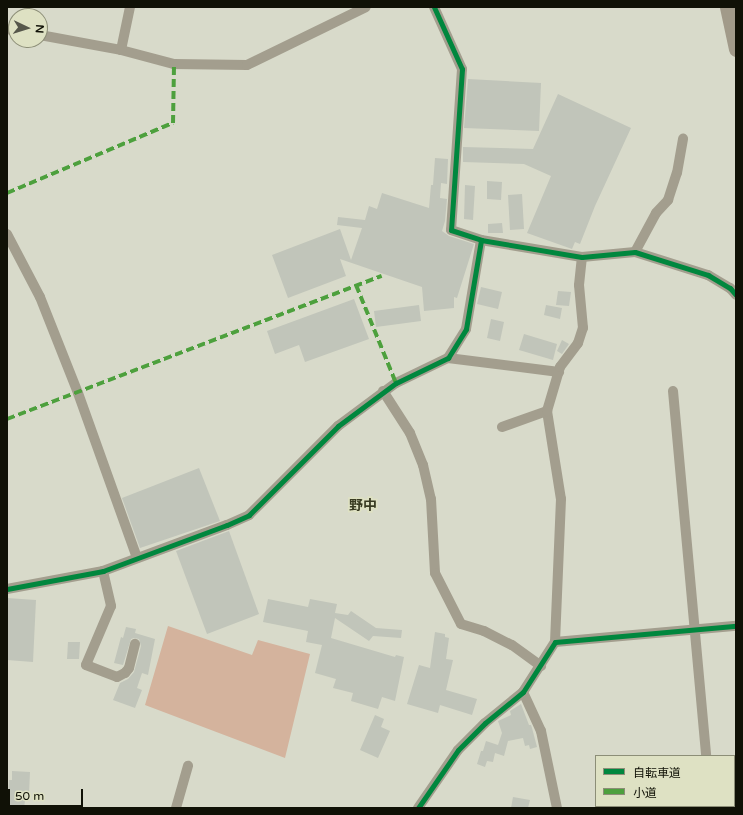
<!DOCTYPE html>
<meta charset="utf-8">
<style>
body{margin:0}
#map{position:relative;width:743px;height:815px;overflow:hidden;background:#d8daca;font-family:"Varela Round","Noto Sans JP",sans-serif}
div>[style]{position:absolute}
.forest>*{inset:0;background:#d4b39d}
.building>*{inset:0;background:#c1c5ba}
.street>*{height:10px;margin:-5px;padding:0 5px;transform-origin:5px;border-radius:5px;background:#a39e8e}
.secondary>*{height:15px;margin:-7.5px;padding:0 7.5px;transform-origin:7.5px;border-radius:7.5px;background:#a19a89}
.quiet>*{height:4px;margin-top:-2px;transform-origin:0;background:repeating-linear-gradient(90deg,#4da03d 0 8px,transparent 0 12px)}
.cycleway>*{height:5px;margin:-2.5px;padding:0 2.5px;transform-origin:2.5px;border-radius:2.5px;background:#00873e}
span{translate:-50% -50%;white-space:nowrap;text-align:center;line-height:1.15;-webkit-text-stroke:3.5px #dee1c3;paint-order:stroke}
.quarter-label{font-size:14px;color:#393b22;font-weight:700}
.frame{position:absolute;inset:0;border:8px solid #101106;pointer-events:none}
.legend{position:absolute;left:595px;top:755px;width:140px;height:52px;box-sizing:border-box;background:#dee1c3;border:1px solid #8c8e77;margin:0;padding:5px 7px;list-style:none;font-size:12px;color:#101106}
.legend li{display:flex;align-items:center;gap:8px;height:20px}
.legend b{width:20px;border:1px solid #8c8e77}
.north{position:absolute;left:8px;top:8px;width:40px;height:40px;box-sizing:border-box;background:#dee1c3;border:1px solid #8c8e77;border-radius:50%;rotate:94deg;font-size:11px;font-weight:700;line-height:16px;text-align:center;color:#101106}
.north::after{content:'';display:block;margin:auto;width:14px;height:18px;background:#56574b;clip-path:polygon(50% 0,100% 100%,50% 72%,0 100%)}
.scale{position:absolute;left:8px;top:789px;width:75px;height:18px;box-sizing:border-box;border:2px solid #101106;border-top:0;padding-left:5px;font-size:12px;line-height:14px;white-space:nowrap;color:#101106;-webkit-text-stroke:3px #dee1c3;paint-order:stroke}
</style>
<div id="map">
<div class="forest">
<i style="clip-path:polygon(168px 626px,252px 655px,258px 640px,310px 654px,285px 758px,145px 705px)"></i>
</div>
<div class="building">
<i style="clip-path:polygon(468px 79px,541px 83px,539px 131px,464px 128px)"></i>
<i style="clip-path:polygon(558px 94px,631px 128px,595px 206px,580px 244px,575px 242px,572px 249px,527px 233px,551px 176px,524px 164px,463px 162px,463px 147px,533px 149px)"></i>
<i style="clip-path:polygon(435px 158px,448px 159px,447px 184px,441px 183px,440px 198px,447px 199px,445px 221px,442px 231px,449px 236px,474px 244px,457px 298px,454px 297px,454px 308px,424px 311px,422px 287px,340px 259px,346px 276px,288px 298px,272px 255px,340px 229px,351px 260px,362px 228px,337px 225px,338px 217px,365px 220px,369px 206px,377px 209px,382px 193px,429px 208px,431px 185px,433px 185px)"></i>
<i style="clip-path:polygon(487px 181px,502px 182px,501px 200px,487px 199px)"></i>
<i style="clip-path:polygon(465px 185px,475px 186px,473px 220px,464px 219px)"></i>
<i style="clip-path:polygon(522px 194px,524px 229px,510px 230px,508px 195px)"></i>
<i style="clip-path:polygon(502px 223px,503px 233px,488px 233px,488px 224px)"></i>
<i style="clip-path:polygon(481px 287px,502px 292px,498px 309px,477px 304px)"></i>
<i style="clip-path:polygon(558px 291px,571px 292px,569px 306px,556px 305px)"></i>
<i style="clip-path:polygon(354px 299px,369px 339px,305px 362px,299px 345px,275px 354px,267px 331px)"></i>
<i style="clip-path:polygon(419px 305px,421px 321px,376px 327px,374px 311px)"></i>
<i style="clip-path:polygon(546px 305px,562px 308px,560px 319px,544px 315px)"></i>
<i style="clip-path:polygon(491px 319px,504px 322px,500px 341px,487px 338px)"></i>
<i style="clip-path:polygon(524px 334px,557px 344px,553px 360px,519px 350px)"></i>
<i style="clip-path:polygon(562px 340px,569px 344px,562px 354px,557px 351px)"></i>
<i style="clip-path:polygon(199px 468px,220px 521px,140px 548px,122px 498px)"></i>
<i style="clip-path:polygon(229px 531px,259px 614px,207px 634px,176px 551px)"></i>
<i style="clip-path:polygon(7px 598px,36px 600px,33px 662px,7px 660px)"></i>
<i style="clip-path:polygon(268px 599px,308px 607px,310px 599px,337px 604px,335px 613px,348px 615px,351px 611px,376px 628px,402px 630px,401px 638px,373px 636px,369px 641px,335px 618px,331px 638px,395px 657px,396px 655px,404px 657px,395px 701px,382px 697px,378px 709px,351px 701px,353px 693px,333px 688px,336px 679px,315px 673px,322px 645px,306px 642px,308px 631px,263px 622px)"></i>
<i style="clip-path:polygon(126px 627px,136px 629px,135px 633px,155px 639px,148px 675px,142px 673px,137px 688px,142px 690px,135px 708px,113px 700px,120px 683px,128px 679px,134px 672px,141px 646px,139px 639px,134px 638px,131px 639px,123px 665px,114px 663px,121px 637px,123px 638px)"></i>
<i style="clip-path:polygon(435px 632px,445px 634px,445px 637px,449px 638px,446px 659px,453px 660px,446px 690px,477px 699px,472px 715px,440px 705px,438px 713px,407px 704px,419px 665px,430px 668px)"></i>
<i style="clip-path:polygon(68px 642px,80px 642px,79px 659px,67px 659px)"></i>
<i style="clip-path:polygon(521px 704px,529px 725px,531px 725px,532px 728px,537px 747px,530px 749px,529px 745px,525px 746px,523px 738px,508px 741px,504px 756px,495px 753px,493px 762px,487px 761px,485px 767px,477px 764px,481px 751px,483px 751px,486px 741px,498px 745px,502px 733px,498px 721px,511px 715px,510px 711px)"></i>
<i style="clip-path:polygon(375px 715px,384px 719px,381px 727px,390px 731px,378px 758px,360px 750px)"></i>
<i style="clip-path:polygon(12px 771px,30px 772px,29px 794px,26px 794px,24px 808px,7px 808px,9px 780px,12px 780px)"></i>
<i style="clip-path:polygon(513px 797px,530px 800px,528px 808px,511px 808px)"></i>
</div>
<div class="street">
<i style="left:434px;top:7px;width:68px;rotate:65.7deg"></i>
<i style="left:462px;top:69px;width:161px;rotate:93.9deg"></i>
<i style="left:451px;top:230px;width:32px;rotate:18deg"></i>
<i style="left:481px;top:240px;width:102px;rotate:9.6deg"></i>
<i style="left:582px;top:257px;width:53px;rotate:-5.4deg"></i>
<i style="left:635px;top:252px;width:77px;rotate:17.5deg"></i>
<i style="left:708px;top:275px;width:26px;rotate:31deg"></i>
<i style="left:730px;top:288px;width:9px;rotate:49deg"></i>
<i style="left:7px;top:29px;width:9px;rotate:13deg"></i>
<i style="left:40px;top:35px;width:82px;rotate:10.5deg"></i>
<i style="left:121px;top:50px;width:55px;rotate:14.8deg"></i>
<i style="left:174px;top:64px;width:73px;rotate:0.8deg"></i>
<i style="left:247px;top:65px;width:132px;rotate:-26deg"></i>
<i style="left:121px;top:50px;width:44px;rotate:-78.2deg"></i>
<i style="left:7px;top:234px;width:71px;rotate:62.4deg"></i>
<i style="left:40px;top:297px;width:103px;rotate:68.4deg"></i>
<i style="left:78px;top:393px;width:175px;rotate:70.3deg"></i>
<i style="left:635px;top:252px;width:44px;rotate:-61.7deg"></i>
<i style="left:656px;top:213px;width:18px;rotate:-47deg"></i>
<i style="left:668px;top:200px;width:28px;rotate:-72deg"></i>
<i style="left:677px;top:173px;width:35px;rotate:-80deg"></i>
<i style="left:448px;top:358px;width:112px;rotate:7.2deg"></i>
<i style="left:383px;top:391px;width:50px;rotate:57.3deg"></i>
<i style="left:410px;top:433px;width:35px;rotate:68deg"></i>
<i style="left:423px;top:465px;width:35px;rotate:77deg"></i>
<i style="left:431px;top:499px;width:74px;rotate:86.9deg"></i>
<i style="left:435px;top:573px;width:57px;rotate:63deg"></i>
<i style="left:461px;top:624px;width:24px;rotate:17deg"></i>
<i style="left:484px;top:631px;width:31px;rotate:27deg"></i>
<i style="left:512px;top:645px;width:36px;rotate:36deg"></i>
<i style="left:673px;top:391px;width:366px;rotate:84.8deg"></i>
<i style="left:547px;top:411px;width:89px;rotate:81deg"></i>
<i style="left:561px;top:499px;width:143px;rotate:92.4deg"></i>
<i style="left:502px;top:427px;width:48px;rotate:-19.6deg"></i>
<i style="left:547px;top:411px;width:46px;rotate:-73.5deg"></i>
<i style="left:560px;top:367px;width:30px;rotate:-53deg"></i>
<i style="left:578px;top:343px;width:16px;rotate:-72deg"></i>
<i style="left:583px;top:328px;width:43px;rotate:-95.3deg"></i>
<i style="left:579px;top:285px;width:28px;rotate:-84deg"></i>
<i style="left:103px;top:571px;width:36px;rotate:77deg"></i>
<i style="left:111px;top:606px;width:64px;rotate:113deg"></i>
<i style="left:86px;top:665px;width:33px;rotate:21deg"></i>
<i style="left:117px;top:677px;width:9px;rotate:-27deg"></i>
<i style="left:125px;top:673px;width:6px;rotate:-51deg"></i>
<i style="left:129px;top:668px;width:25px;rotate:-76deg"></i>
<i style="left:7px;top:589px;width:98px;rotate:-10.6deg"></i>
<i style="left:103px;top:571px;width:132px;rotate:-20.4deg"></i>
<i style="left:227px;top:525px;width:24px;rotate:-24deg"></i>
<i style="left:249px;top:515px;width:126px;rotate:-45deg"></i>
<i style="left:338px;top:426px;width:72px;rotate:-36.6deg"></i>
<i style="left:396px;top:383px;width:58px;rotate:-25.7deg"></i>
<i style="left:448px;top:358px;width:34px;rotate:-58deg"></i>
<i style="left:466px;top:329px;width:90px;rotate:-80.4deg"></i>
<i style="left:523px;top:692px;width:43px;rotate:65.2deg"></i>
<i style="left:541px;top:731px;width:79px;rotate:78.3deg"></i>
<i style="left:712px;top:806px;width:2px;rotate:90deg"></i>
<i style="left:176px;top:808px;width:44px;rotate:-74.1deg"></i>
<i style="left:418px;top:808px;width:70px;rotate:-55.4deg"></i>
<i style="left:458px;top:750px;width:38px;rotate:-45deg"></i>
<i style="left:485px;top:723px;width:49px;rotate:-39.2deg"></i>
<i style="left:523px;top:692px;width:59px;rotate:-57.4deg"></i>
<i style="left:555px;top:642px;width:182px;rotate:-5.1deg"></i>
</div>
<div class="secondary">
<i style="left:727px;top:7px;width:43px;rotate:77.9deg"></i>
</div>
<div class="quiet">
<i style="left:7px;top:193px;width:180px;rotate:-22.9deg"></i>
<i style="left:173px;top:123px;width:59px;rotate:-89deg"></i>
<i style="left:356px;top:285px;width:106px;rotate:67.8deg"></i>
<i style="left:7px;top:419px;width:401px;rotate:-20.9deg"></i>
</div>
<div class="cycleway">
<i style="left:434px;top:7px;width:68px;rotate:65.7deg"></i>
<i style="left:462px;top:69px;width:161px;rotate:93.9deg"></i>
<i style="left:451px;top:230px;width:32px;rotate:18deg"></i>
<i style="left:481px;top:240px;width:102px;rotate:9.6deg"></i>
<i style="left:582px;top:257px;width:53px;rotate:-5.4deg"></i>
<i style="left:635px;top:252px;width:77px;rotate:17.5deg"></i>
<i style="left:708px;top:275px;width:26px;rotate:31deg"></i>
<i style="left:730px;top:288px;width:9px;rotate:49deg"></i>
<i style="left:7px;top:589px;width:98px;rotate:-10.6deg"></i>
<i style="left:103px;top:571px;width:132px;rotate:-20.4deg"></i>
<i style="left:227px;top:525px;width:24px;rotate:-24deg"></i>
<i style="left:249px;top:515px;width:126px;rotate:-45deg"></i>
<i style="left:338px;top:426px;width:72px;rotate:-36.6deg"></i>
<i style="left:396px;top:383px;width:58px;rotate:-25.7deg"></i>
<i style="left:448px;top:358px;width:34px;rotate:-58deg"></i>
<i style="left:466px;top:329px;width:90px;rotate:-80.4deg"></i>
<i style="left:418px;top:808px;width:70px;rotate:-55.4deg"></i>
<i style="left:458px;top:750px;width:38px;rotate:-45deg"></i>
<i style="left:485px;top:723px;width:49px;rotate:-39.2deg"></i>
<i style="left:523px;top:692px;width:59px;rotate:-57.4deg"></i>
<i style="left:555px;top:642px;width:182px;rotate:-5.1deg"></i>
</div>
<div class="quarter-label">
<span style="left:363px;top:506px">野中</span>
</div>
<div class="frame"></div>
<ul class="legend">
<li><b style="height:5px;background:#00873e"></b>自転車道</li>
<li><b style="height:5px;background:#4da03d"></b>小道</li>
</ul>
<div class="north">N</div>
<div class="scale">50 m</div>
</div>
